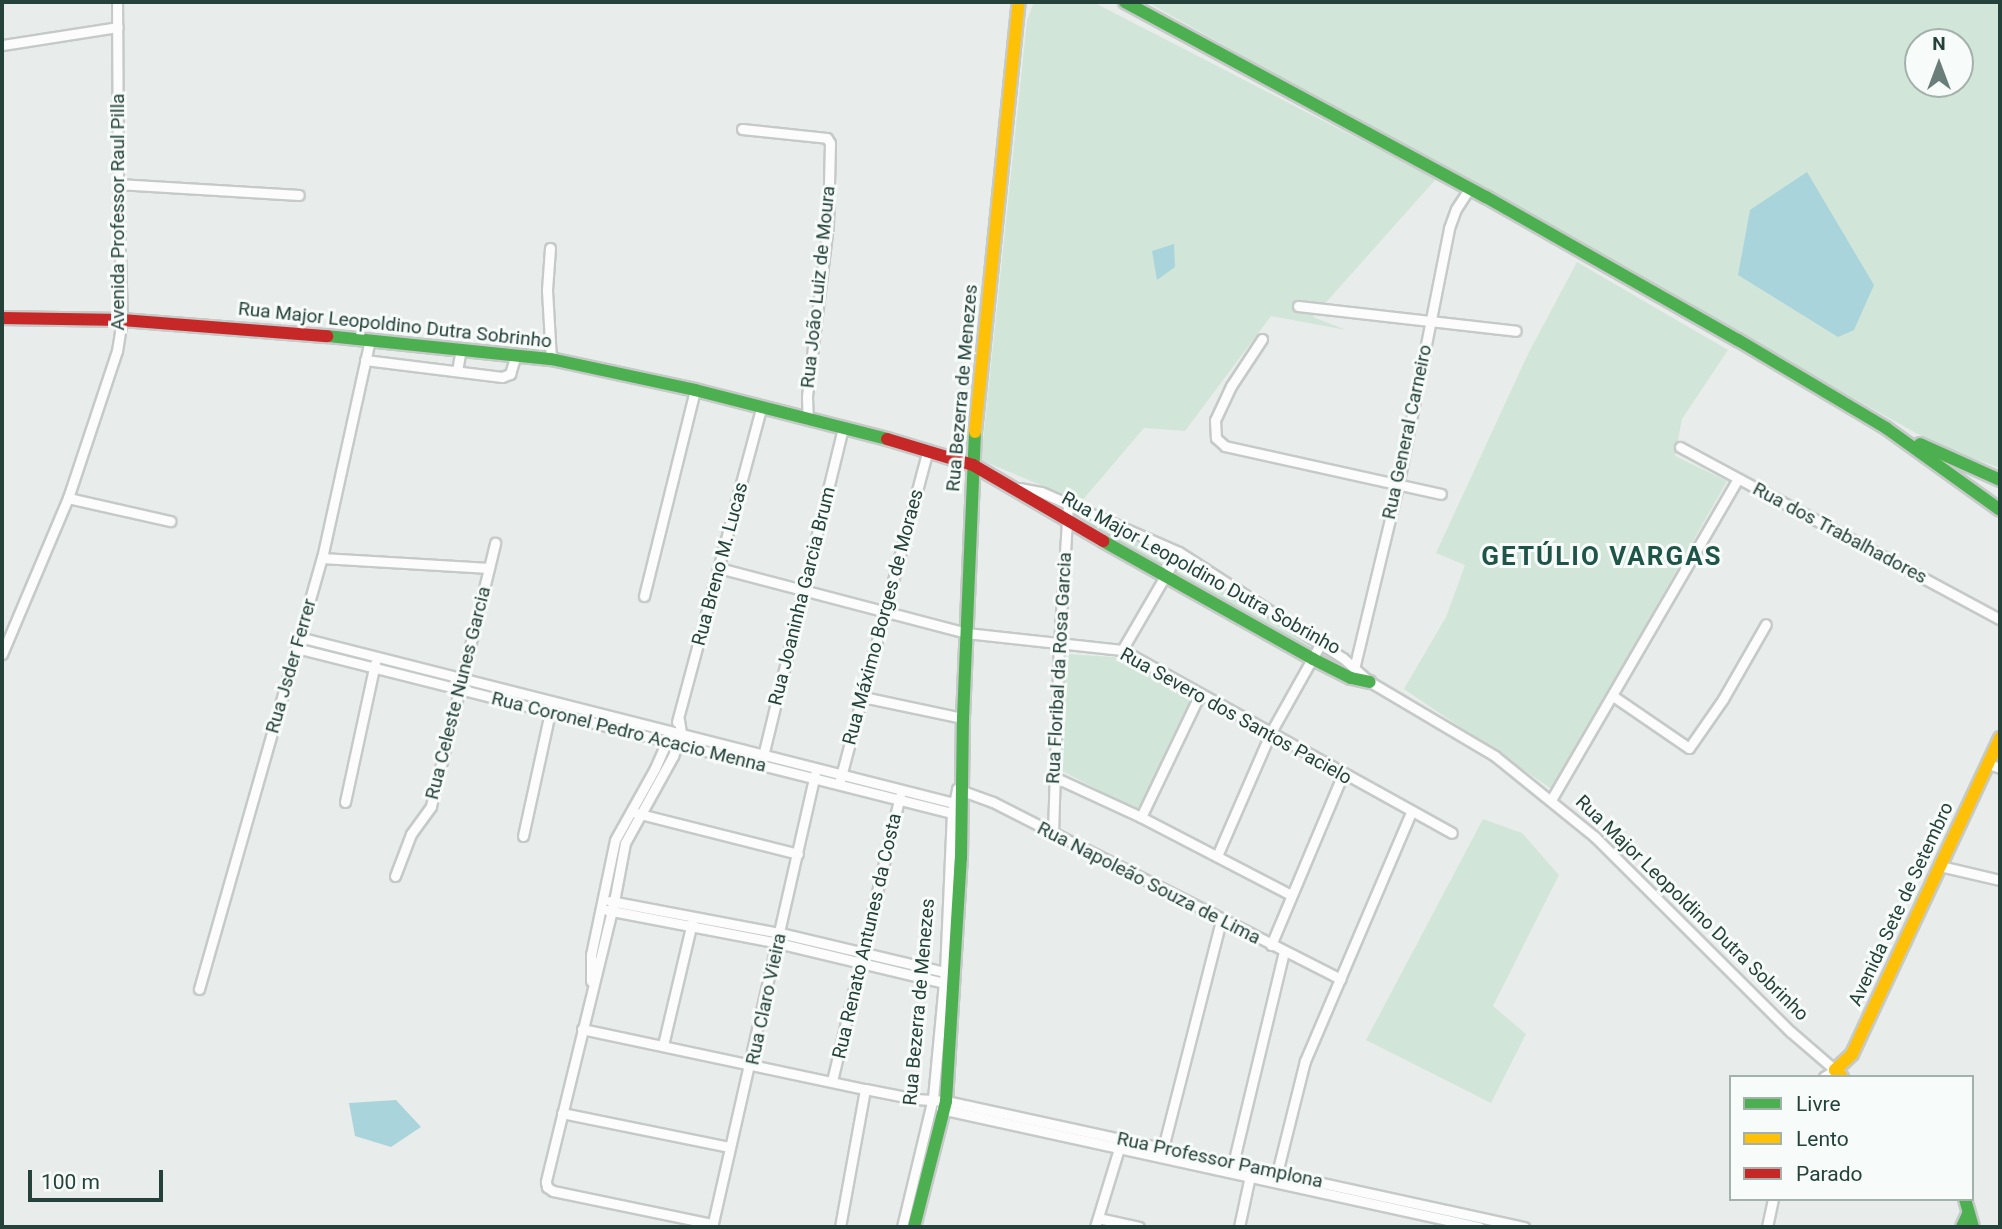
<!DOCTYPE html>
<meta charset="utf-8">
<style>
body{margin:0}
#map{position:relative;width:2002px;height:1229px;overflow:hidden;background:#e8edeb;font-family:Roboto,sans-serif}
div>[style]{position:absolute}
.green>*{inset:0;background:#d1e6d8}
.water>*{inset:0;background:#a9d4db}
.roads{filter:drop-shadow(2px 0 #c5cac8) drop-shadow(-2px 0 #c5cac8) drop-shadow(0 2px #c5cac8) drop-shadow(0 -2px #c5cac8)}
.street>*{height:9px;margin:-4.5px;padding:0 4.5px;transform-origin:4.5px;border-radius:4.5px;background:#fcfcfc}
.fast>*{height:12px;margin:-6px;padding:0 6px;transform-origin:6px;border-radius:6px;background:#4caf50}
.slow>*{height:12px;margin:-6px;padding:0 6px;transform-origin:6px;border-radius:6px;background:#ffc107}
.jam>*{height:12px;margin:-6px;padding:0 6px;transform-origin:6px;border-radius:6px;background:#c62828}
span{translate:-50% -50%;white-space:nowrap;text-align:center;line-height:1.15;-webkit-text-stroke:6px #f7fbf9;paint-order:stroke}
.street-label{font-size:19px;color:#24423a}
.district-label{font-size:26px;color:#1f5548;font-weight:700;letter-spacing:2px}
.frame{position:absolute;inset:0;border:4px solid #24423a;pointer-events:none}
.legend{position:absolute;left:1729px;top:1075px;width:245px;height:126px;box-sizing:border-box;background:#f7fbf9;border:2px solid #a3b1ad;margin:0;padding:9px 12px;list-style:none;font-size:21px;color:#24423a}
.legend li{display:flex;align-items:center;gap:14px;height:35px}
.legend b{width:35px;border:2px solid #a3b1ad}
.north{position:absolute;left:1904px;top:28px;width:70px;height:70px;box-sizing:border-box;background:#f7fbf9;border:2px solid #a3b1ad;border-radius:50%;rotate:0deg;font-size:19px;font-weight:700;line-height:28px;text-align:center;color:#24423a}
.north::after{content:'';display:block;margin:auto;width:24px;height:32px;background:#697e78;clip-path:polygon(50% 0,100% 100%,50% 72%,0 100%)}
.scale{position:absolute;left:28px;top:1170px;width:135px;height:32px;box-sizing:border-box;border:4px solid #24423a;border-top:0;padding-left:9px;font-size:21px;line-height:24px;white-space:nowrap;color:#24423a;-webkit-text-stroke:5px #f7fbf9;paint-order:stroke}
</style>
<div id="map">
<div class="green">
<i style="clip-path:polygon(1034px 2px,1093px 2px,1436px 179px,1313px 317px,1346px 330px,1271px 316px,1185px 431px,1144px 428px,1081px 502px,981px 460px,1027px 20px)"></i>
<i style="clip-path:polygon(evenodd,1147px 2px,2000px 2px,2000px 468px,1939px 446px,1147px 2px,1918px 42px,1960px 42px,1960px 84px,1918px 84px,1918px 42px)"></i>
<i style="clip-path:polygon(1577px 262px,1728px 350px,1682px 419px,1675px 456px,1727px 481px,1553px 790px,1404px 689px,1446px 617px,1465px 565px,1436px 553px,1528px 354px)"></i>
<i style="clip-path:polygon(1076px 516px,1161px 549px,1167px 559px,1163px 565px,1157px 564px,1075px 520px)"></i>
<i style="clip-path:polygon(1180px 563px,1244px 599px,1310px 645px,1312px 649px,1309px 651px,1177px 577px,1174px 569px)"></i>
<i style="clip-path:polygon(1066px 654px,1114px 657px,1136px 666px,1191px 699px,1139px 811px,1060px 770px)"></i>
<i style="clip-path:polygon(1483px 819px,1522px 833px,1559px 875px,1493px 1006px,1526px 1034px,1491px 1103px,1366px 1040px)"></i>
</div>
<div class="water">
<i style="clip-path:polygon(1807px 172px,1874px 285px,1854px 330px,1838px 337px,1738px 275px,1750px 210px)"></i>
<i style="clip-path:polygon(1174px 244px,1175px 267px,1157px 280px,1152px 251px)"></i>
<i style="clip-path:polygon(396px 1100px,421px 1127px,391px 1147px,355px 1136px,349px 1103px)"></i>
</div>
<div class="roads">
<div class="street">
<i style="left:2px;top:45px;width:117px;rotate:-8.8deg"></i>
<i style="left:742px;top:129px;width:85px;rotate:6deg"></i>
<i style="left:827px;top:138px;width:6px;rotate:59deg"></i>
<i style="left:830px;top:143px;width:82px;rotate:91.4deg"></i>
<i style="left:828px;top:225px;width:173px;rotate:97deg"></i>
<i style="left:807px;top:397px;width:23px;rotate:88deg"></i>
<i style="left:118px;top:184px;width:181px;rotate:3.5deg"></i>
<i style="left:550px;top:248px;width:42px;rotate:94.1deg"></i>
<i style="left:547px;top:290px;width:69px;rotate:86.7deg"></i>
<i style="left:1298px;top:306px;width:219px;rotate:6.5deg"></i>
<i style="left:1262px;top:339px;width:56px;rotate:123.4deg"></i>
<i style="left:1231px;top:386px;width:38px;rotate:115deg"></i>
<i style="left:1215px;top:420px;width:18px;rotate:87deg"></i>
<i style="left:1216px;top:438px;width:12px;rotate:42deg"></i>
<i style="left:1225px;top:446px;width:221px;rotate:12.5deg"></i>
<i style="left:365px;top:360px;width:138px;rotate:7.1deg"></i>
<i style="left:502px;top:377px;width:9px;rotate:-21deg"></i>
<i style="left:510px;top:374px;width:21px;rotate:-73deg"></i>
<i style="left:457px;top:371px;width:23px;rotate:-80deg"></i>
<i style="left:1680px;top:447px;width:363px;rotate:28.3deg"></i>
<i style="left:1019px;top:488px;width:22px;rotate:10deg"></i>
<i style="left:1041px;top:492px;width:150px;rotate:23.5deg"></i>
<i style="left:1179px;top:552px;width:195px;rotate:32.9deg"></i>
<i style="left:1343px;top:658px;width:36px;rotate:42deg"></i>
<i style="left:1370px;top:682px;width:145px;rotate:30.6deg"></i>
<i style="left:1495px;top:756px;width:129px;rotate:39deg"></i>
<i style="left:1595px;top:837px;width:276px;rotate:44.9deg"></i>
<i style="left:1791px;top:1032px;width:58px;rotate:40.8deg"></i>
<i style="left:1835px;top:1070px;width:13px;rotate:148deg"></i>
<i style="left:68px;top:498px;width:105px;rotate:12.7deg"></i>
<i style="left:322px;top:558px;width:167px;rotate:3.4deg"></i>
<i style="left:719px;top:568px;width:255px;rotate:14.7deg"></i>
<i style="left:966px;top:633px;width:157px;rotate:6.2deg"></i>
<i style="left:1122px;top:650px;width:377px;rotate:29deg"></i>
<i style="left:644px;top:596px;width:212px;rotate:-76.1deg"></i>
<i style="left:299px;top:637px;width:680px;rotate:14.22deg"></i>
<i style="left:296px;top:648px;width:681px;rotate:14.12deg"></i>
<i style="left:1122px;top:650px;width:113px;rotate:-59.8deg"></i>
<i style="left:2px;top:654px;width:169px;rotate:-67.1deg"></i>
<i style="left:68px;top:498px;width:155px;rotate:-71.6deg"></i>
<i style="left:117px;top:351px;width:31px;rotate:-81deg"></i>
<i style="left:122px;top:320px;width:136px;rotate:-91.7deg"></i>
<i style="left:118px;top:184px;width:182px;rotate:-90.3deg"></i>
<i style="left:1354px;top:669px;width:188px;rotate:-76.5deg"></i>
<i style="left:1398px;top:486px;width:263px;rotate:-78.8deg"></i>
<i style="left:1449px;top:228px;width:20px;rotate:-70deg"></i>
<i style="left:1456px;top:209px;width:24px;rotate:-57deg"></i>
<i style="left:1613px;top:696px;width:92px;rotate:34.4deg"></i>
<i style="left:1689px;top:748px;width:60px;rotate:-55.2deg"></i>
<i style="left:1723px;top:699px;width:86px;rotate:-60.2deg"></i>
<i style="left:863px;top:697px;width:102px;rotate:11.9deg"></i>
<i style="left:679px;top:720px;width:13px;rotate:81deg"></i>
<i style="left:681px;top:733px;width:24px;rotate:109deg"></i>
<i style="left:673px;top:756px;width:99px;rotate:118.9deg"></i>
<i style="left:625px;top:843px;width:60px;rotate:100.6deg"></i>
<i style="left:614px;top:902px;width:288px;rotate:103.7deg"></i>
<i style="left:546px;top:1182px;width:5px;rotate:79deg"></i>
<i style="left:547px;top:1187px;width:7px;rotate:34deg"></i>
<i style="left:553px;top:1191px;width:163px;rotate:11.7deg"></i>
<i style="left:677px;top:722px;width:325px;rotate:-75deg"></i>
<i style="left:762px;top:760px;width:342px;rotate:-76.3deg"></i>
<i style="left:1988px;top:764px;width:13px;rotate:18deg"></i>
<i style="left:1054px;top:777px;width:96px;rotate:24.7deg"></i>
<i style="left:1141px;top:817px;width:169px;rotate:27.5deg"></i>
<i style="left:840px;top:780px;width:342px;rotate:-75.1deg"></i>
<i style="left:1551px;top:800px;width:371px;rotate:-59.8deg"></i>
<i style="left:345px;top:802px;width:142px;rotate:-77.8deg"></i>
<i style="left:636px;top:813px;width:167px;rotate:14.2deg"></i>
<i style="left:1141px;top:817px;width:136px;rotate:-64.4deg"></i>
<i style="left:1053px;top:833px;width:188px;rotate:-88.2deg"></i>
<i style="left:1059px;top:645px;width:141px;rotate:-86.3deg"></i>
<i style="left:523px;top:836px;width:131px;rotate:-77.7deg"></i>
<i style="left:1217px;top:856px;width:135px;rotate:-66.5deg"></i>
<i style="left:1271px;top:732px;width:102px;rotate:-60.7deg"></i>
<i style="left:1940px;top:866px;width:62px;rotate:13.1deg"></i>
<i style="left:395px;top:876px;width:45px;rotate:-69.1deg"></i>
<i style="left:411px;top:834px;width:34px;rotate:-54deg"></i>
<i style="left:431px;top:806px;width:271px;rotate:-76.3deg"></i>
<i style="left:610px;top:901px;width:173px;rotate:10.7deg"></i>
<i style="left:780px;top:933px;width:174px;rotate:13.3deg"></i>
<i style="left:607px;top:910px;width:174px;rotate:10.9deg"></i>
<i style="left:778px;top:943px;width:176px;rotate:13.5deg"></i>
<i style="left:1271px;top:945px;width:186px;rotate:-67.2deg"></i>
<i style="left:591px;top:981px;width:26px;rotate:-90deg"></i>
<i style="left:591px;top:955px;width:117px;rotate:-78.2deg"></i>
<i style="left:615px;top:840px;width:82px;rotate:-60.9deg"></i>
<i style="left:655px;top:768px;width:37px;rotate:-66deg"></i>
<i style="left:199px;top:989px;width:448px;rotate:-74.1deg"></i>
<i style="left:322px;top:558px;width:224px;rotate:-77.6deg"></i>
<i style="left:582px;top:1029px;width:289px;rotate:12deg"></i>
<i style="left:865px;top:1089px;width:52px;rotate:11.1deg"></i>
<i style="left:916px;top:1099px;width:30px;rotate:4deg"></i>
<i style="left:946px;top:1101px;width:592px;rotate:12.3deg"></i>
<i style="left:663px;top:1045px;width:126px;rotate:-76.7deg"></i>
<i style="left:832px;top:1081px;width:293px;rotate:-76.6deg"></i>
<i style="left:941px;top:1109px;width:551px;rotate:12.37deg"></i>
<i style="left:562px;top:1113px;width:170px;rotate:11.5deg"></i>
<i style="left:1162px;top:1152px;width:239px;rotate:-75.7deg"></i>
<i style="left:1232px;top:1168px;width:222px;rotate:-76.5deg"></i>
<i style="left:1276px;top:1177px;width:120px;rotate:-76deg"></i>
<i style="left:1305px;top:1061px;width:271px;rotate:-66.9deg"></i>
<i style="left:1098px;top:1218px;width:42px;rotate:12.4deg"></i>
<i style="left:712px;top:1227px;width:464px;rotate:-77.2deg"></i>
<i style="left:840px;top:1227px;width:140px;rotate:-79.7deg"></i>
<i style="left:902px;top:1227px;width:133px;rotate:-76.5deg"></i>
<i style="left:933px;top:1098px;width:127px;rotate:-84.6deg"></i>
<i style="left:945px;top:972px;width:159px;rotate:-87.5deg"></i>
<i style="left:952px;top:813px;width:25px;rotate:-78deg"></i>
<i style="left:957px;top:789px;width:38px;rotate:20deg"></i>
<i style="left:993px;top:802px;width:390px;rotate:27deg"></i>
<i style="left:1095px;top:1227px;width:86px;rotate:-73deg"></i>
<i style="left:1239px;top:1227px;width:57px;rotate:-77.9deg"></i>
<i style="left:1767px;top:1227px;width:29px;rotate:-78deg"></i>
</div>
<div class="fast">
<i style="left:1125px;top:2px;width:410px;rotate:28.4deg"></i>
<i style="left:1486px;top:197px;width:290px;rotate:29.6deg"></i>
<i style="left:1738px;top:340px;width:172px;rotate:30.7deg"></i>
<i style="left:1886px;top:428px;width:140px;rotate:35.7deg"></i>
<i style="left:327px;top:336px;width:225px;rotate:5.9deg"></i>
<i style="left:551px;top:359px;width:147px;rotate:12.1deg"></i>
<i style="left:695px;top:390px;width:198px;rotate:14.3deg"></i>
<i style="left:1920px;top:444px;width:88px;rotate:24.2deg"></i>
<i style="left:1103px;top:541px;width:241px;rotate:29.3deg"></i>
<i style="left:1313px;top:659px;width:42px;rotate:26.6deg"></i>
<i style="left:1351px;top:678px;width:19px;rotate:12deg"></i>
<i style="left:1965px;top:1199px;width:29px;rotate:74deg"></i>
<i style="left:914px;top:1227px;width:130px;rotate:-75.7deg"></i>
<i style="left:946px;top:1101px;width:243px;rotate:-86.5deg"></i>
<i style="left:961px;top:858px;width:140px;rotate:-89.2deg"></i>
<i style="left:963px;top:718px;width:286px;rotate:-87.6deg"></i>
<i style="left:1962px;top:1227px;width:14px;rotate:-65deg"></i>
</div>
<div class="slow">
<i style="left:975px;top:432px;width:432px;rotate:-84.2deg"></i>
<i style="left:1842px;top:1077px;width:10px;rotate:-135deg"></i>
<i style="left:1835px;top:1070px;width:23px;rotate:-43deg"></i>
<i style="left:1852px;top:1054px;width:349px;rotate:-64.9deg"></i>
</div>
<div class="jam">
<i style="left:2px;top:318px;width:120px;rotate:1deg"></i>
<i style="left:122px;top:320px;width:206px;rotate:4.5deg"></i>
<i style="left:887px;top:439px;width:90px;rotate:16.8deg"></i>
<i style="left:973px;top:465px;width:151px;rotate:30.3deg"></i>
</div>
</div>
<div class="street-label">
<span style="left:118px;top:212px;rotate:-90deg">Avenida Professor Raul Pilla</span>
<span style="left:818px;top:287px;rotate:-84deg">Rua João Luiz de Moura</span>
<span style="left:395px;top:325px;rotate:6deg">Rua Major Leopoldino Dutra Sobrinho</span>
<span style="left:962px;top:388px;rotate:-85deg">Rua Bezerra de Menezes</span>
<span style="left:1407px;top:432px;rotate:-78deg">Rua General Carneiro</span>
<span style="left:1840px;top:533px;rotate:28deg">Rua dos Trabalhadores</span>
<span style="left:720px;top:564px;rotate:-75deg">Rua Breno M. Lucas</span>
<span style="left:1201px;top:573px;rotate:29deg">Rua Major Leopoldino Dutra Sobrinho</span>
<span style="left:802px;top:596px;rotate:-76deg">Rua Joaninha Garcia Brum</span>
<span style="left:883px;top:617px;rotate:-75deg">Rua Máximo Borges de Moraes</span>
<span style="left:291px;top:666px;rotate:-74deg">Rua Jsder Ferrer</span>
<span style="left:1059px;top:668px;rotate:-87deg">Rua Floribal da Rosa Garcia</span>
<span style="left:458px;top:693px;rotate:-76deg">Rua Celeste Nunes Garcia</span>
<span style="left:1236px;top:716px;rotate:29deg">Rua Severo dos Santos Pacielo</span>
<span style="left:629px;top:732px;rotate:14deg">Rua Coronel Pedro Acacio Menna</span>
<span style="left:1149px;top:883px;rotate:27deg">Rua Napoleão Souza de Lima</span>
<span style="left:1901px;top:904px;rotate:-65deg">Avenida Sete de Setembro</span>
<span style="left:1692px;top:908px;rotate:44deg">Rua Major Leopoldino Dutra Sobrinho</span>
<span style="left:867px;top:936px;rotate:-77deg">Rua Renato Antunes da Costa</span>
<span style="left:766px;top:999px;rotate:-78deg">Rua Claro Vieira</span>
<span style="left:919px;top:1002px;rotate:-85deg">Rua Bezerra de Menezes</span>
<span style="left:1220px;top:1160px;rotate:12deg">Rua Professor Pamplona</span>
</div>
<div class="district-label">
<span style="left:1602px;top:557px">GETÚLIO VARGAS</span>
</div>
<div class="frame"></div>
<ul class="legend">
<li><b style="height:9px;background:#4caf50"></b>Livre</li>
<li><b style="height:9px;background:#ffc107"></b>Lento</li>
<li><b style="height:9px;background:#c62828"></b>Parado</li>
</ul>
<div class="north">N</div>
<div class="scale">100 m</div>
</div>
